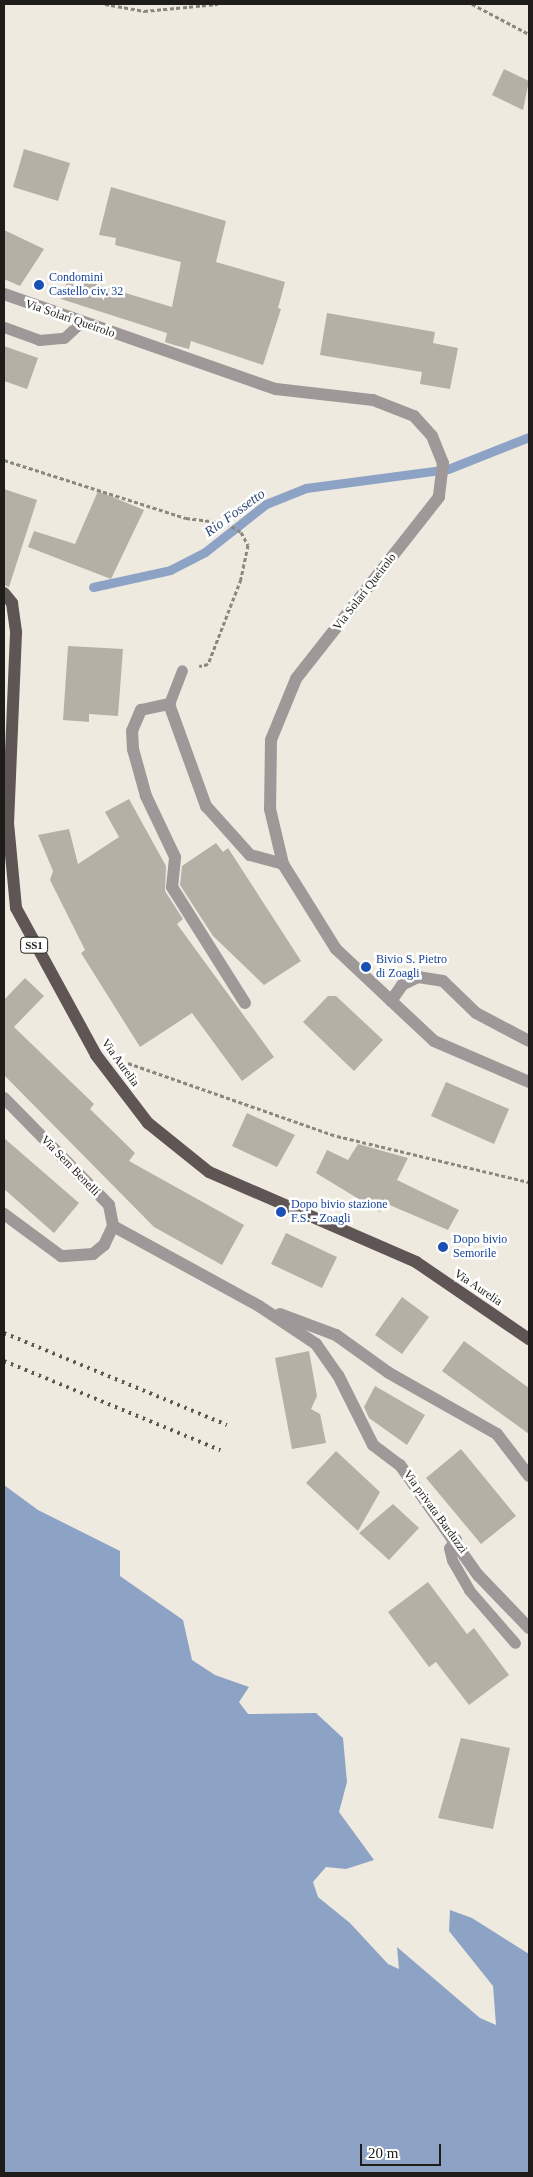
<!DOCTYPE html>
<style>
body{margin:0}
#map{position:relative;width:533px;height:2177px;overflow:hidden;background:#efeadf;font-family:"Times New Roman",serif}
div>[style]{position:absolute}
.water>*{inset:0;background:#8da3c6}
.stream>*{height:9px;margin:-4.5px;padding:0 4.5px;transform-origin:4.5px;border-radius:4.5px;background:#8da3c6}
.building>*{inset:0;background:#b5b0a5}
.path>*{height:3px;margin-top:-1.5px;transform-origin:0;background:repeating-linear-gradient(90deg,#8b8881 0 4px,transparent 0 6.5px)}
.service>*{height:11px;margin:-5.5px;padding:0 5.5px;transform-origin:5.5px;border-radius:5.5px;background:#9e9898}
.minor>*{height:12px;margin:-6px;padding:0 6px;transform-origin:6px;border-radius:6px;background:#9e9898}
.tertiary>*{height:12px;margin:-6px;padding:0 6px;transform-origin:6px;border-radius:6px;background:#9e9898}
.primary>*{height:12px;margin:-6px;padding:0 6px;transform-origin:6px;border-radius:6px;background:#605555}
.rail>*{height:4px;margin-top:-2px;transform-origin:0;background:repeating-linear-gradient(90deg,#5b5953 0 2.5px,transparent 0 7.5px)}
.dots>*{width:14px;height:14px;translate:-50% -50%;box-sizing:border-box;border:2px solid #fff;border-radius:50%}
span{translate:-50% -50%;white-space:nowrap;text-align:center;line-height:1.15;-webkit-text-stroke:5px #fff;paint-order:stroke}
.shield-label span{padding:1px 4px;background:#fff;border:1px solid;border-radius:4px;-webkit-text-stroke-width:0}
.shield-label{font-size:11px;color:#1e1d19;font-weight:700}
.transit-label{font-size:12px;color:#164399}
.left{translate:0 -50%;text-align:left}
.street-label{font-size:12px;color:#1e1d19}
.water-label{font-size:14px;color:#2f4a7a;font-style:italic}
.frame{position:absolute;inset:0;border:5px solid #1e1d19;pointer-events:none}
.scale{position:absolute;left:360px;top:2144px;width:81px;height:22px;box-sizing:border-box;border:2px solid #1e1d19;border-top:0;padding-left:6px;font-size:15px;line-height:18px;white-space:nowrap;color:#1e1d19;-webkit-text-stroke:4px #fff;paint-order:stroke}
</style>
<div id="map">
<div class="water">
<i style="clip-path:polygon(4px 1485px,38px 1510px,120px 1551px,120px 1576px,183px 1620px,192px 1660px,215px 1675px,249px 1687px,239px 1702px,248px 1714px,316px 1713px,343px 1738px,347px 1782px,339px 1812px,374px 1860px,346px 1869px,326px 1867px,313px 1882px,318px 1897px,350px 1923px,388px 1964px,399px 1969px,397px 1947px,480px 2018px,496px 2025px,493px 1986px,449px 1931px,450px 1910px,472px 1918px,529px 1954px,529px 2173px,4px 2173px)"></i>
</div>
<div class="stream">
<i style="left:93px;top:587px;width:79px;rotate:-12.4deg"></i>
<i style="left:170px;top:570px;width:39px;rotate:-27deg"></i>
<i style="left:205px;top:552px;width:78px;rotate:-38.2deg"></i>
<i style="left:266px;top:504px;width:43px;rotate:-21.8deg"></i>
<i style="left:306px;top:488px;width:143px;rotate:-7.6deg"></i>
<i style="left:448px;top:469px;width:87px;rotate:-21.6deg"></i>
</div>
<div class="building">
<i style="clip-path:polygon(504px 69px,529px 81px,523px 110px,492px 95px)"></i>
<i style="clip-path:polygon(24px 149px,70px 163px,58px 201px,13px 187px)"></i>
<i style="clip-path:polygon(111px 187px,226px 221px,216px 262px,285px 282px,278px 308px,281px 309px,263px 365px,191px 341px,189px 349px,174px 345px,165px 342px,167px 333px,61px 299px,69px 276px,172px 307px,181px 262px,115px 245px,116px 238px,99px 235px)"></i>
<i style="clip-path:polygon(4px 230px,44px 249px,20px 286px,4px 279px)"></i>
<i style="clip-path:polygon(327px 313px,435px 332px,433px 343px,458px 348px,450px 389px,420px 384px,422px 372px,320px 355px)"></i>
<i style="clip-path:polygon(4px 346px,38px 358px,27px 389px,4px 381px)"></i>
<i style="clip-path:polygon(4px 489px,37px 500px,9px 587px,4px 585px)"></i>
<i style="clip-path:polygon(98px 491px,144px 510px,111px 579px,28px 547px,34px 531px,75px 544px)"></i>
<i style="clip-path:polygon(68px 646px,123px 649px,118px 716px,89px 714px,89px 722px,63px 720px)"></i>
<i style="clip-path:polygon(129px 799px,166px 866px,165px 891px,183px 919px,177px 924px,274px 1057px,242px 1081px,192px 1013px,140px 1047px,81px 953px,85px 950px,50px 880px,53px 871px,38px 835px,69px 829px,78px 864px,119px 837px,105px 812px)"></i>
<i style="clip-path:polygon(216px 843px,223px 852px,228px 848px,301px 961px,264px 985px,213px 936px,180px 885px,182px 866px)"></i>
<i style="clip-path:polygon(25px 978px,44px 996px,14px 1027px,94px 1104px,90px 1109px,135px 1153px,129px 1161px,244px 1225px,222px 1265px,154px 1227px,4px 1075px,4px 1000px)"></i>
<i style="clip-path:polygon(328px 996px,336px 996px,383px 1040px,354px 1071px,303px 1022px)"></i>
<i style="clip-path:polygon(446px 1082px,509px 1109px,494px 1144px,431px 1116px)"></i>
<i style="clip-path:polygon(247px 1113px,295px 1135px,277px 1167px,232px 1146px)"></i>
<i style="clip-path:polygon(4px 1138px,79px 1203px,54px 1233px,4px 1189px)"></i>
<i style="clip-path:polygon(358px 1144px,408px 1158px,397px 1180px,459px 1210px,448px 1230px,385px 1203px,380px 1212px,316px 1173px,327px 1150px,348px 1160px)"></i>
<i style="clip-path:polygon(286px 1233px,337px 1257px,322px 1288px,271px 1264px)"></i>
<i style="clip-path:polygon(402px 1297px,429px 1317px,402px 1354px,375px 1335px)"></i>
<i style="clip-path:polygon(464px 1341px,529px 1388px,529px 1434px,442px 1371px)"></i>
<i style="clip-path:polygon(309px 1351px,317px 1396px,311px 1409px,320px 1414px,326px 1443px,292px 1449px,275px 1358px)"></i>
<i style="clip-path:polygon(375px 1386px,425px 1415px,407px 1445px,369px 1418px,364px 1407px)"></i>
<i style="clip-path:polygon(461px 1449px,516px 1516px,481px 1544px,426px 1478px)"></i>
<i style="clip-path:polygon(336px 1451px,380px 1492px,358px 1531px,306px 1483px)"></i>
<i style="clip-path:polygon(393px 1504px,419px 1528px,389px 1560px,359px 1533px)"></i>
<i style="clip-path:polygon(428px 1582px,467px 1634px,474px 1628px,509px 1675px,469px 1705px,436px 1662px,429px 1667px,388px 1612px)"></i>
<i style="clip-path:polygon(461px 1738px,510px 1748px,493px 1829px,438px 1818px)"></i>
</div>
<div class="path">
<i style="left:105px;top:4px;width:40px;rotate:10deg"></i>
<i style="left:144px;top:11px;width:74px;rotate:-5.4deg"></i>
<i style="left:472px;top:4px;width:64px;rotate:27.8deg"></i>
<i style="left:4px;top:460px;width:191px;rotate:17.7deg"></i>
<i style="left:186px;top:518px;width:40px;rotate:7.1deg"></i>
<i style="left:226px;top:523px;width:17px;rotate:31deg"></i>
<i style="left:241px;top:532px;width:15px;rotate:62deg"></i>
<i style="left:248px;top:545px;width:35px;rotate:102deg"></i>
<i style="left:241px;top:579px;width:91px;rotate:111.2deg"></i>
<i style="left:208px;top:664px;width:9px;rotate:167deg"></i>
<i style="left:128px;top:1063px;width:221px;rotate:19.3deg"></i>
<i style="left:337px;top:1136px;width:197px;rotate:13.5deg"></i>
</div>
<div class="service">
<i style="left:4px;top:327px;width:37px;rotate:20deg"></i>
<i style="left:39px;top:340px;width:25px;rotate:-5deg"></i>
<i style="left:64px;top:338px;width:22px;rotate:-43deg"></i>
<i style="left:169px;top:704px;width:36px;rotate:-69deg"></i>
<i style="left:456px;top:1539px;width:11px;rotate:128deg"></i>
<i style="left:449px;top:1548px;width:12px;rotate:76deg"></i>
<i style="left:452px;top:1560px;width:34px;rotate:60deg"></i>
<i style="left:469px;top:1590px;width:70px;rotate:49deg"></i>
</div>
<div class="minor">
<i style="left:245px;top:1003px;width:137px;rotate:-122.2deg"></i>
<i style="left:172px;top:887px;width:30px;rotate:-84deg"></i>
<i style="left:175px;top:857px;width:68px;rotate:-115.4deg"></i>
<i style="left:146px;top:796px;width:49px;rotate:-105.5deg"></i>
<i style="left:133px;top:749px;width:18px;rotate:-93deg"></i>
<i style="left:132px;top:731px;width:23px;rotate:-67deg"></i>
<i style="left:141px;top:710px;width:29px;rotate:-12deg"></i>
<i style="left:169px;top:704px;width:109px;rotate:70.1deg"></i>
<i style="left:206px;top:806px;width:66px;rotate:48.1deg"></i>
<i style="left:250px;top:855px;width:34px;rotate:15deg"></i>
<i style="left:4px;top:1098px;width:150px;rotate:45.5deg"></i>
<i style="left:109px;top:1205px;width:21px;rotate:79deg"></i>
<i style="left:113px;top:1226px;width:21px;rotate:115deg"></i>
<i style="left:104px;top:1245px;width:14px;rotate:141deg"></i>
<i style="left:93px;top:1254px;width:32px;rotate:176deg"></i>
<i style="left:61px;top:1256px;width:71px;rotate:-143.6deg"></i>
<i style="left:113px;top:1226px;width:166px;rotate:28.7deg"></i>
<i style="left:259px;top:1306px;width:69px;rotate:33.7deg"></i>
<i style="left:316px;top:1344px;width:38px;rotate:55deg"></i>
<i style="left:338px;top:1375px;width:78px;rotate:63.4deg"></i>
<i style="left:373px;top:1445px;width:34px;rotate:37deg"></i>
<i style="left:400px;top:1465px;width:135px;rotate:54.7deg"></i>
<i style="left:478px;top:1575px;width:74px;rotate:46.1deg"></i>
<i style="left:280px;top:1314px;width:60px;rotate:20.6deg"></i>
<i style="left:336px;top:1335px;width:65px;rotate:35.6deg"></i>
<i style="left:389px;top:1373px;width:124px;rotate:29.5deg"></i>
<i style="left:497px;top:1434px;width:53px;rotate:52.7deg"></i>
</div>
<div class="tertiary">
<i style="left:4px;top:294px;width:288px;rotate:19.3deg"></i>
<i style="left:276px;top:389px;width:98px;rotate:6.5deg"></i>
<i style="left:373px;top:400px;width:44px;rotate:21.3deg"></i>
<i style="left:414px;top:416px;width:27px;rotate:48deg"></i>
<i style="left:432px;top:436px;width:29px;rotate:68deg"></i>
<i style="left:443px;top:463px;width:34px;rotate:97deg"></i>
<i style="left:439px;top:497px;width:231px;rotate:128.2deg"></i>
<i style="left:296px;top:679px;width:66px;rotate:112.3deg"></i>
<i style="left:271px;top:740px;width:69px;rotate:90.8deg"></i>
<i style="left:270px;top:809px;width:57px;rotate:76.7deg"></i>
<i style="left:283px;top:864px;width:100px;rotate:58.1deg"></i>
<i style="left:336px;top:949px;width:134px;rotate:43.2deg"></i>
<i style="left:434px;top:1041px;width:103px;rotate:23.3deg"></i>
<i style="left:391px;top:1001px;width:19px;rotate:-55deg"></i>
<i style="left:402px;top:985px;width:18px;rotate:-27deg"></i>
<i style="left:418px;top:977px;width:25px;rotate:9deg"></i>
<i style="left:443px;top:981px;width:46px;rotate:44.1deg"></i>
<i style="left:476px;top:1013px;width:60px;rotate:27.8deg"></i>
</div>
<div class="primary">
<i style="left:4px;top:593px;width:13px;rotate:51deg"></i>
<i style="left:12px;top:603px;width:30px;rotate:82deg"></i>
<i style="left:16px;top:633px;width:190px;rotate:92.4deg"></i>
<i style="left:8px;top:823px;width:85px;rotate:84.6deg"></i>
<i style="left:16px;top:908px;width:167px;rotate:61.4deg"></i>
<i style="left:96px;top:1055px;width:86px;rotate:52.6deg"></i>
<i style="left:148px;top:1123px;width:78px;rotate:38.8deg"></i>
<i style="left:209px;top:1172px;width:226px;rotate:23.5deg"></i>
<i style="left:416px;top:1262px;width:137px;rotate:34.3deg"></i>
</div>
<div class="rail">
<i style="left:4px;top:1333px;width:241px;rotate:22.4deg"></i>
<i style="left:4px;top:1361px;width:234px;rotate:22.4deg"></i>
</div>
<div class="dots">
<i style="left:39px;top:285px;background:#1a4fb4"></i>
<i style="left:366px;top:967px;background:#1a4fb4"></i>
<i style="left:281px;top:1212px;background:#1a4fb4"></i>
<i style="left:443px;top:1247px;background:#1a4fb4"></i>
</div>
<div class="shield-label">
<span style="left:34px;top:945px">SS1</span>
</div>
<div class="transit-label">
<span class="left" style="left:49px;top:285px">Condomini<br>Castello civ. 32</span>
<span class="left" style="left:376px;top:967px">Bivio S. Pietro<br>di Zoagli</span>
<span class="left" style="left:291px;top:1212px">Dopo bivio stazione<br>F.S. - Zoagli</span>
<span class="left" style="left:453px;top:1247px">Dopo bivio<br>Semorile</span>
</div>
<div class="street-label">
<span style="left:70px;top:319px;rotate:19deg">Via Solari Queirolo</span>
<span style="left:365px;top:592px;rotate:-52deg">Via Solari Queirolo</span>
<span style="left:120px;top:1063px;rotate:54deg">Via Aurelia</span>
<span style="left:70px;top:1166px;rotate:46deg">Via Sem Benelli</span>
<span style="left:478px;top:1288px;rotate:34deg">Via Aurelia</span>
<span style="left:435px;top:1512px;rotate:54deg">Via privata Barduzzi</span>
</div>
<div class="water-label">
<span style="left:235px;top:513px;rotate:-36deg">Rio Fossetto</span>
</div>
<div class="frame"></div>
<div class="scale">20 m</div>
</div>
